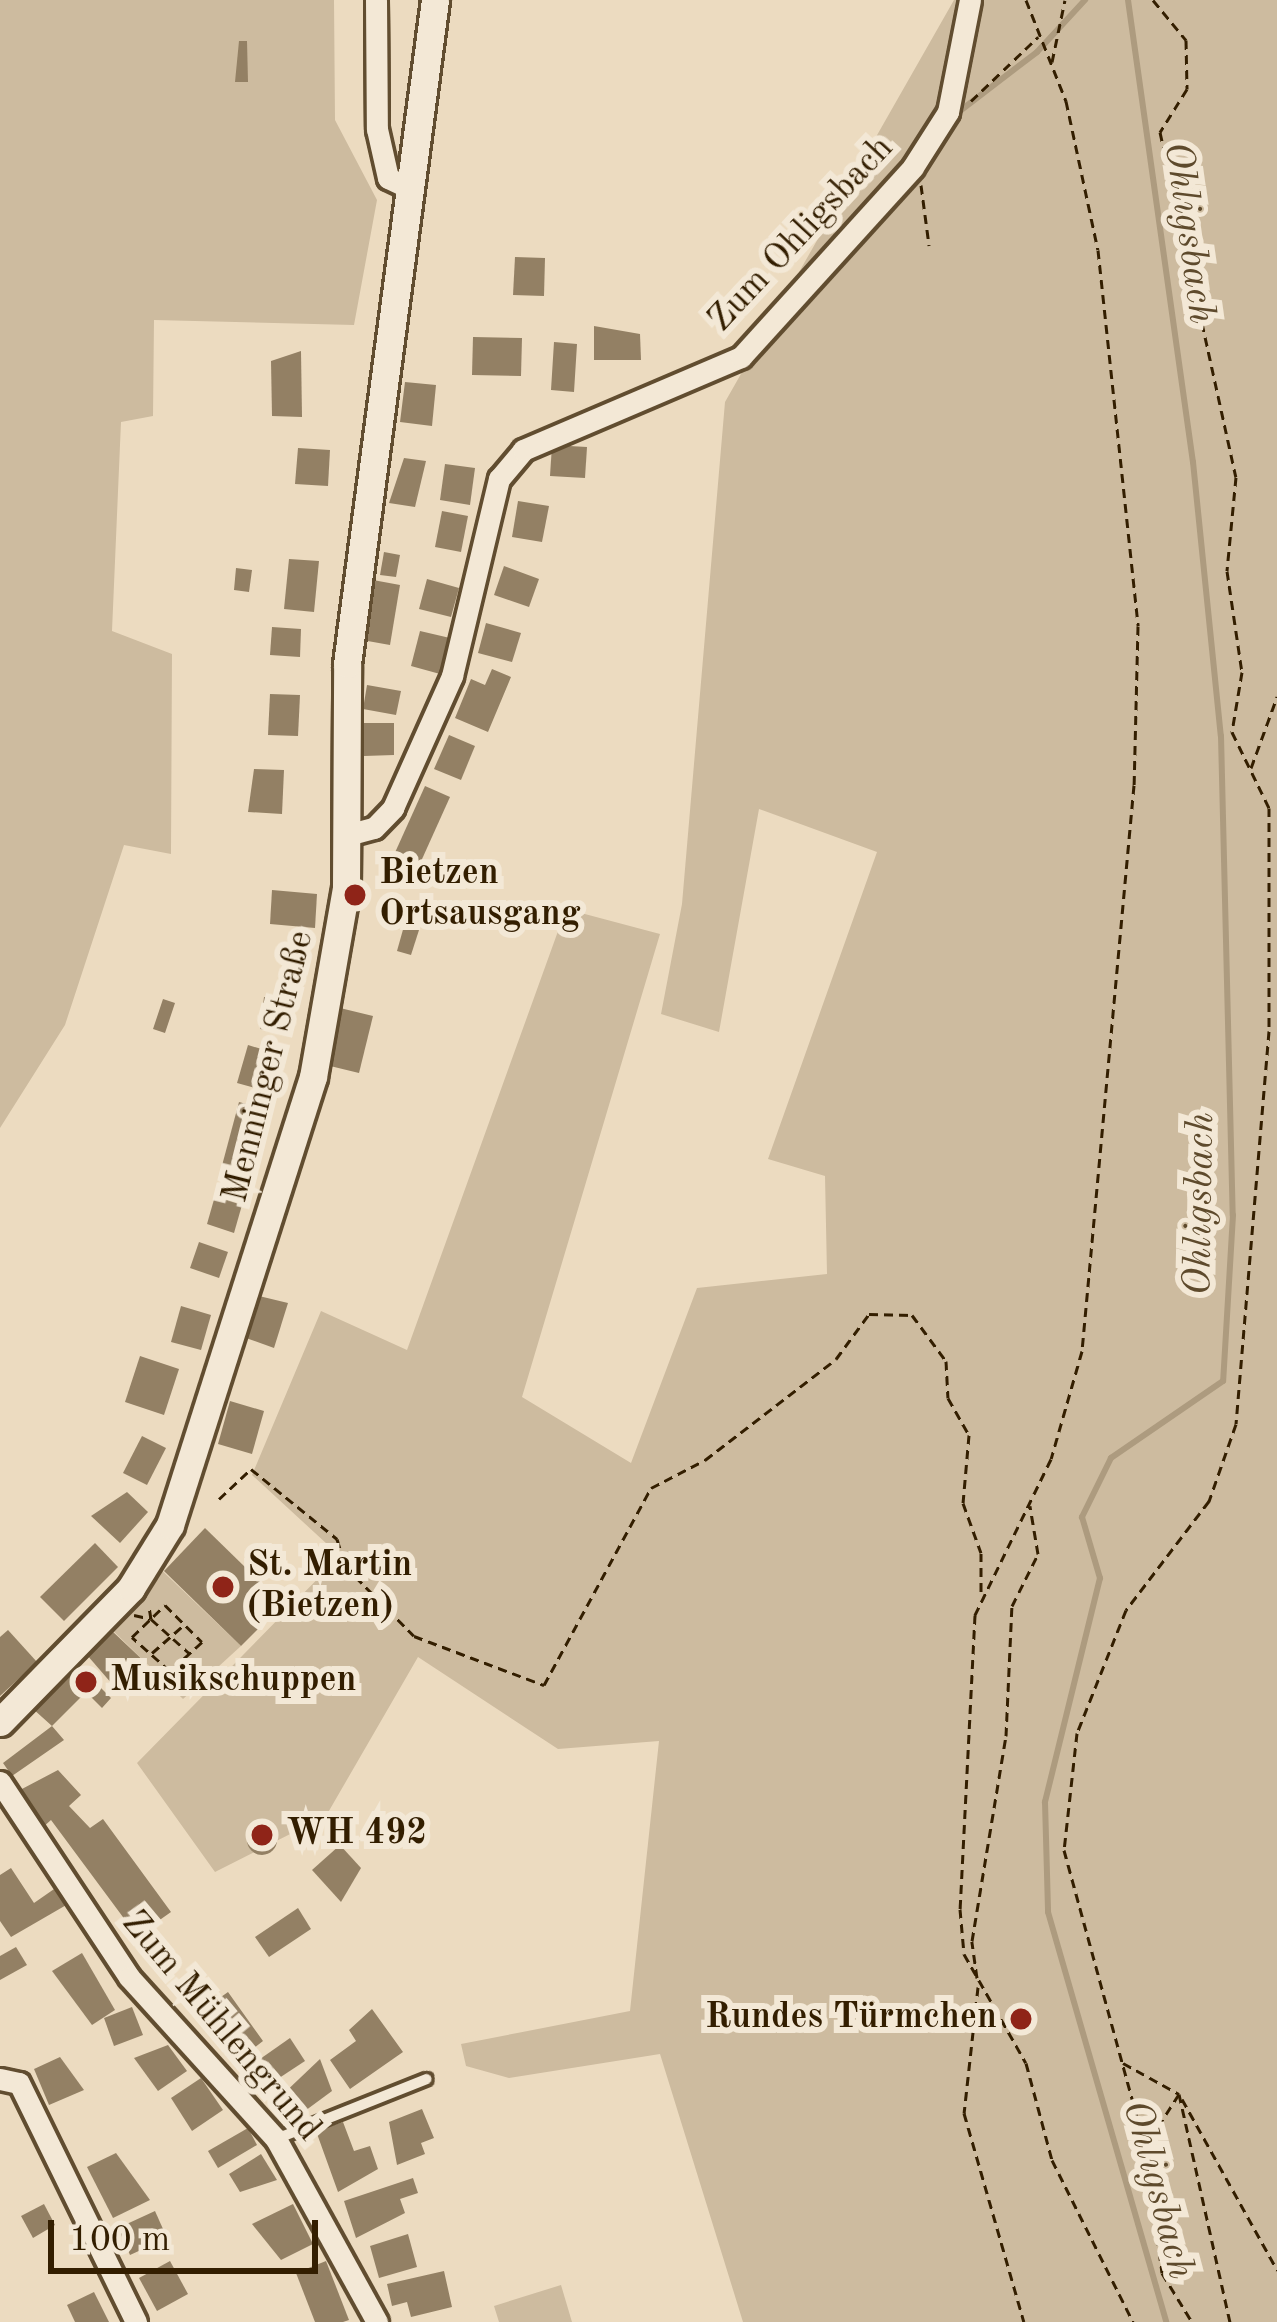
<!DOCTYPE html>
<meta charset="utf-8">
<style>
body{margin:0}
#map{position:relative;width:1277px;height:2322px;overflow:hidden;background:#ecdbc0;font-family:"Old Standard TT",serif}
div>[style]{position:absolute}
.green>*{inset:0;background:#cdbb9f}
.stream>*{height:6px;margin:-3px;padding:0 3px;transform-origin:3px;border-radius:3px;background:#ad9b7f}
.building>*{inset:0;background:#938064}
.round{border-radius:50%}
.path>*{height:3px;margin-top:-1.5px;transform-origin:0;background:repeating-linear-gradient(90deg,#331e00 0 9px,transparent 0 15px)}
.roads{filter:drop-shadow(3px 0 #614d30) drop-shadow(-3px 0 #614d30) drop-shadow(0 3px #614d30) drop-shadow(0 -3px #614d30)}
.service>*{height:10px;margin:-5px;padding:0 5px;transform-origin:5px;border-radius:5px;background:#f3e8d6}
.minor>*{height:21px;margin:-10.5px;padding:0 10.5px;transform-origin:10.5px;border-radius:10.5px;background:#f3e8d6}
.tertiary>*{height:27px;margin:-13.5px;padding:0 13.5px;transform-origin:13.5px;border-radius:13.5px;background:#f3e8d6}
.dots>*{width:33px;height:33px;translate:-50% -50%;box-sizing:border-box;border:6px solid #f3e8d6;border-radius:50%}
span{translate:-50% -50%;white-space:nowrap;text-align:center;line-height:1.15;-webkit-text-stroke:12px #f3e8d6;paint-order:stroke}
.street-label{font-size:36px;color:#331e00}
.poi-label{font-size:36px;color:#331e00;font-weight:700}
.left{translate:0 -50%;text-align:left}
.right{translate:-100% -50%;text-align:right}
.water-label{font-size:39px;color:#5e4a2c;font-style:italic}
.scale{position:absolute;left:48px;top:2220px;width:270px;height:54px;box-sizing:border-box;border:6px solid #331e00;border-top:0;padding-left:15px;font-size:36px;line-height:42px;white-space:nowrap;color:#331e00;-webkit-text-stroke:9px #f3e8d6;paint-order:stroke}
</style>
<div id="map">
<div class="green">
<i style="clip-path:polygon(0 0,334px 0,335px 120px,377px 200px,354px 325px,154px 320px,153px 416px,121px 422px,112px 631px,172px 654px,171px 854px,124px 845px,65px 1025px,0 1128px)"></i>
<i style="clip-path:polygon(954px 0,1277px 0,1277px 2322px,743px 2322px,660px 2054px,509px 2078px,466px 2066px,461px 2044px,630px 2011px,659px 1741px,558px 1749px,418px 1657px,326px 1816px,215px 1872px,137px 1763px,340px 1556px,252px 1475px,321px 1311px,407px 1350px,566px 909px,660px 934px,522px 1397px,631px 1463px,697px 1288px,827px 1274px,825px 1176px,768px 1159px,877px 852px,759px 809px,719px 1032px,661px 1014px,682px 904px,725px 402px)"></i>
<i style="clip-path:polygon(152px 1561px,241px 1646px,183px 1699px,100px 1618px)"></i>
<i style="clip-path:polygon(561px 2285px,572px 2322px,499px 2322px,494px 2306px)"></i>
</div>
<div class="stream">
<i style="left:1128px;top:0;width:467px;rotate:82deg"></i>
<i style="left:1193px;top:462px;width:275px;rotate:84.2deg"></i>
<i style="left:1221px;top:736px;width:479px;rotate:88.6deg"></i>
<i style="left:1233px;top:1215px;width:166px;rotate:93.4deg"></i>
<i style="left:1223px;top:1381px;width:136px;rotate:145.5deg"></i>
<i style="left:1111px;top:1458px;width:66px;rotate:116.2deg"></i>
<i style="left:1082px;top:1517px;width:64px;rotate:73.6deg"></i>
<i style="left:1100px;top:1578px;width:231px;rotate:103.8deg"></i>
<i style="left:1045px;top:1802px;width:110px;rotate:88.4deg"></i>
<i style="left:1048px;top:1912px;width:427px;rotate:73.9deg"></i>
<i style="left:952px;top:117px;width:107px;rotate:-37.4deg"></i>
<i style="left:1037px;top:52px;width:71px;rotate:-47.3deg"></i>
</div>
<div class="building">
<i style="clip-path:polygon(239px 41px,247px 41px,248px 82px,235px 82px)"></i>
<i style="clip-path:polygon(515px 257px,545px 258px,544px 296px,513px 295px)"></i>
<i style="clip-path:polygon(594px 326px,640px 334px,641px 360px,594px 360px)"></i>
<i style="clip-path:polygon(473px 337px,522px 338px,521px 376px,472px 375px)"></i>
<i style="clip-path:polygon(554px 342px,577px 344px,574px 392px,551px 390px)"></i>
<i style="clip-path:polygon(301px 351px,302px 417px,272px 416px,271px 361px)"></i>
<i style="clip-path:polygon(405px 382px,436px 385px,432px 426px,400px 422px)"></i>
<i style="clip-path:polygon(552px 445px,587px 447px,585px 478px,550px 476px)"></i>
<i style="clip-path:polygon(298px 448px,330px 450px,328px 486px,295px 484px)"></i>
<i style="clip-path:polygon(404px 458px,426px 461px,415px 507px,389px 503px)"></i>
<i style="clip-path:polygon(445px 464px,475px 468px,470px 505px,440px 500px)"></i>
<i style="clip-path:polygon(518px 501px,549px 506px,542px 542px,512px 537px)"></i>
<i style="clip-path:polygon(442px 511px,468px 516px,461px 552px,435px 547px)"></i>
<i style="clip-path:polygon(384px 552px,400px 555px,396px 577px,380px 575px)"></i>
<i style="clip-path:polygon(289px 559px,319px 561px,314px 612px,284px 609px)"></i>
<i style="clip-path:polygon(504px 566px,539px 579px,529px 607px,494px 595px)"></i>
<i style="clip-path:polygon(236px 568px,252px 570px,249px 592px,234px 590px)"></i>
<i style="clip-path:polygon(427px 579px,459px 588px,451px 617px,419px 609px)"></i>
<i style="clip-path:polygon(373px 580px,400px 585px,390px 645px,362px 640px)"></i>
<i style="clip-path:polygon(486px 623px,521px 633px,512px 662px,478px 653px)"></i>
<i style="clip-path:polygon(272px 627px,301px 629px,300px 657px,270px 655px)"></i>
<i style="clip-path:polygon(420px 631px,450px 638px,440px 674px,411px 666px)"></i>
<i style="clip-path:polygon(492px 669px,511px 677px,488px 732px,455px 718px,471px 679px,485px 685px)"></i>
<i style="clip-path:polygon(367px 685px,401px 691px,396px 715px,363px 709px)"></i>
<i style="clip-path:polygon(270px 694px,300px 695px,298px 736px,268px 735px)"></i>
<i style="clip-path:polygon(364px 723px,394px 723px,394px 755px,364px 756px)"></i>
<i style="clip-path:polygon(449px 735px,475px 746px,461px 780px,434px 769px)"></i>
<i style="clip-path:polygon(254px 769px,284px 770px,282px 814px,248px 812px)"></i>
<i style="clip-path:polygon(425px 786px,450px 797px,418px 868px,393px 857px)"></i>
<i style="clip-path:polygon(272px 890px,317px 894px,315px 928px,270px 924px)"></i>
<i style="clip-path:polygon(404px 926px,419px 930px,411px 955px,397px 951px)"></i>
<i style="clip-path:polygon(264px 997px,291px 1000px,286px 1033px,260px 1029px)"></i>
<i style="clip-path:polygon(163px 999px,175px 1003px,165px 1033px,153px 1029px)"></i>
<i style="clip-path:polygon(340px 1008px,373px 1016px,359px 1073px,326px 1065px)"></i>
<i style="clip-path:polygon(248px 1045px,285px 1056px,273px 1093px,237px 1083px)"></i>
<i style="clip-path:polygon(239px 1102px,269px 1110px,250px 1181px,220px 1173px)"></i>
<i style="clip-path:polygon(215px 1196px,242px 1205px,234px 1233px,207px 1224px)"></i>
<i style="clip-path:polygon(199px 1242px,228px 1252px,219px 1278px,190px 1268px)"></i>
<i style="clip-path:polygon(259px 1296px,288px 1303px,274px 1348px,246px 1338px)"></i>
<i style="clip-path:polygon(181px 1306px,211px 1315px,201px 1350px,171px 1342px)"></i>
<i style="clip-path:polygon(140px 1356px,179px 1369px,164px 1415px,125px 1402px)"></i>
<i style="clip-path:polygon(230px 1401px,264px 1411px,252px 1454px,218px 1444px)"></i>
<i style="clip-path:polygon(142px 1436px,166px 1448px,147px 1485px,123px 1473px)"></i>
<i style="clip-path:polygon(127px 1492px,148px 1512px,120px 1543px,91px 1516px)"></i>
<i style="clip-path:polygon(205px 1528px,283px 1604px,241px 1646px,164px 1571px)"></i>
<i style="clip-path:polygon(95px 1543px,118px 1567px,64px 1621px,40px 1597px)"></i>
<i style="clip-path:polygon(8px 1630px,37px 1662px,0 1696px,0 1637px)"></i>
<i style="clip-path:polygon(111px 1630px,147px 1664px,119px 1692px,87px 1655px)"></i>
<i style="clip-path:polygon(76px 1663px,111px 1698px,102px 1708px,86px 1692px,52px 1726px,64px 1740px,12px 1776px,3px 1763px,52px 1726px,32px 1708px)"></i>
<i style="clip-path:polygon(58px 1770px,81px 1795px,69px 1806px,90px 1828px,103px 1819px,171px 1912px,137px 1936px,51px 1820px,42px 1828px,23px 1807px,20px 1790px)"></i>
<i class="round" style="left:247px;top:1825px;width:30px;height:30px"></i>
<i style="clip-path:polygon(340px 1845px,361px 1868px,341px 1902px,312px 1870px)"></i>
<i style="clip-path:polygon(11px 1868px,34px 1903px,57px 1887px,68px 1904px,11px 1937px,0 1921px,0 1875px)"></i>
<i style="clip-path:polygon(298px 1908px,311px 1929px,269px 1957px,255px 1937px)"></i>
<i style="clip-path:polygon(16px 1947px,27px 1965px,0 1980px,0 1956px)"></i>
<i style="clip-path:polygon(82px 1953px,115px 2010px,92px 2025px,52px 1971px)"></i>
<i style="clip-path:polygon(228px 1992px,263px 2041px,249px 2052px,236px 2034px,224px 2043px,200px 2012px)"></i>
<i style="clip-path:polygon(132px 2007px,143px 2035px,114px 2046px,104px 2018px)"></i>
<i style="clip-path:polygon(372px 2009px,403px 2052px,350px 2089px,330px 2060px,356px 2041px,349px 2030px)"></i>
<i style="clip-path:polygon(290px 2038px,305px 2061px,267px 2086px,253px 2064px)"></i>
<i style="clip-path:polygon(168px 2045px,187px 2071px,158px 2091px,134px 2058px)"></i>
<i style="clip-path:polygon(60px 2057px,84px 2090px,49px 2105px,34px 2069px)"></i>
<i style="clip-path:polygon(320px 2059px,332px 2091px,294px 2119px,279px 2098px)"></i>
<i style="clip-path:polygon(201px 2078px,223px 2110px,192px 2131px,171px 2098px)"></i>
<i style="clip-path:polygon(422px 2109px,434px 2138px,421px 2143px,425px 2154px,397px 2165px,389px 2122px)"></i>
<i style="clip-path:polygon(343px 2122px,354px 2151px,370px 2146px,378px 2169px,338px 2192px,316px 2131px)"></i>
<i style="clip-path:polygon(248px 2128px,257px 2145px,218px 2168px,208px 2151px)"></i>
<i style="clip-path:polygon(116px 2153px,150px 2200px,113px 2218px,87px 2167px)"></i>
<i style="clip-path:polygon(261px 2154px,277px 2180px,240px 2192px,229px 2174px)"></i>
<i style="clip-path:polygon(413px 2178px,418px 2193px,400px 2199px,405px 2213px,356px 2238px,344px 2201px)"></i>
<i style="clip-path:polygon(44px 2204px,55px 2225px,33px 2238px,21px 2216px)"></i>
<i style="clip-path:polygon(293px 2204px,313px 2244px,281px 2260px,252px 2224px)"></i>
<i style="clip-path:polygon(155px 2211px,167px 2238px,130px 2255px,118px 2228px)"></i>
<i style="clip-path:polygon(408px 2234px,417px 2267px,379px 2278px,370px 2246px)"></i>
<i style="clip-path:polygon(170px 2261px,188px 2294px,157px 2311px,139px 2278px)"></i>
<i style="clip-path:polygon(326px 2261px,349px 2320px,343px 2322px,315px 2322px,296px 2273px)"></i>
<i style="clip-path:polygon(444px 2271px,452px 2307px,411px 2317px,407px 2302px,392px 2306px,387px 2284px)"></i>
<i style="clip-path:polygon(94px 2292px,109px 2322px,75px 2322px,67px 2305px)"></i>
</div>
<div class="path">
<i style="left:1026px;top:0;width:109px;rotate:68.4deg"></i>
<i style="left:1066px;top:101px;width:152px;rotate:77.9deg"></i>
<i style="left:1098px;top:250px;width:378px;rotate:83.9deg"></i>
<i style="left:1138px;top:626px;width:159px;rotate:91.4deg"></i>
<i style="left:1134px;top:785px;width:568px;rotate:95.25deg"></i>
<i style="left:1082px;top:1351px;width:112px;rotate:106deg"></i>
<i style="left:1051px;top:1459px;width:174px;rotate:116deg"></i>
<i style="left:975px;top:1615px;width:294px;rotate:92.9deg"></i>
<i style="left:960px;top:1909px;width:45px;rotate:84.9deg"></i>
<i style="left:964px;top:1954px;width:125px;rotate:60.4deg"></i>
<i style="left:1026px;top:2063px;width:100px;rotate:75deg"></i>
<i style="left:1052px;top:2160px;width:181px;rotate:63.4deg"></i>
<i style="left:1153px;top:0;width:52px;rotate:50.5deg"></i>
<i style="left:1186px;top:40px;width:49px;rotate:88.8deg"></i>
<i style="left:1187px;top:89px;width:51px;rotate:122.1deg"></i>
<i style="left:1160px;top:132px;width:353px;rotate:77.6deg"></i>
<i style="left:1236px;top:477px;width:94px;rotate:95.5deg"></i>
<i style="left:1227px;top:571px;width:102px;rotate:81.6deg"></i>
<i style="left:1242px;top:672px;width:61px;rotate:99.5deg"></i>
<i style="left:1232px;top:732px;width:85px;rotate:64deg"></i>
<i style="left:1269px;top:808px;width:223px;rotate:90deg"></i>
<i style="left:1269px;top:1031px;width:394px;rotate:94.8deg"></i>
<i style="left:1236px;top:1424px;width:82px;rotate:109.3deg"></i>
<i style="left:1209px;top:1501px;width:137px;rotate:127.3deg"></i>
<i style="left:1126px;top:1610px;width:132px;rotate:111.7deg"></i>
<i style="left:1077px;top:1733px;width:118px;rotate:96.3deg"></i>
<i style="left:1064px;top:1850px;width:308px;rotate:74.7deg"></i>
<i style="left:1145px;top:2147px;width:127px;rotate:82.3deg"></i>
<i style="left:1162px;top:2273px;width:57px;rotate:58.5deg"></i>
<i style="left:1052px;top:62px;width:63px;rotate:-78.2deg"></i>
<i style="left:971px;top:101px;width:93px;rotate:-43.7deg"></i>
<i style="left:921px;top:185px;width:61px;rotate:82.4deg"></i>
<i style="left:1251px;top:768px;width:76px;rotate:-69.9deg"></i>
<i style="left:219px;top:1499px;width:44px;rotate:-43.2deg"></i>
<i style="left:251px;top:1469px;width:111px;rotate:39.1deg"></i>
<i style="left:337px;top:1539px;width:28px;rotate:73deg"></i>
<i style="left:345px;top:1566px;width:98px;rotate:45.4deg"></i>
<i style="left:414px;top:1636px;width:139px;rotate:20.7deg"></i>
<i style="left:544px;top:1685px;width:224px;rotate:-61.5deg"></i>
<i style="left:651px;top:1488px;width:61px;rotate:-27.4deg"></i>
<i style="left:705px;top:1460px;width:165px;rotate:-37.6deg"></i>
<i style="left:836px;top:1359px;width:56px;rotate:-53.7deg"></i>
<i style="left:869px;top:1314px;width:43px;rotate:1.3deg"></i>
<i style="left:912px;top:1315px;width:57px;rotate:53.5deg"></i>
<i style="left:946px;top:1361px;width:37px;rotate:87deg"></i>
<i style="left:948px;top:1398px;width:43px;rotate:60.4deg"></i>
<i style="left:969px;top:1435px;width:68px;rotate:95deg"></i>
<i style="left:963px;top:1503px;width:53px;rotate:70.2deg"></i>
<i style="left:981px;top:1553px;width:42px;rotate:90deg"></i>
<i style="left:165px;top:1605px;width:52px;rotate:45deg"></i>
<i style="left:202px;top:1642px;width:43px;rotate:137.8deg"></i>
<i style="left:170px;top:1671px;width:51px;rotate:-138.2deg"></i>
<i style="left:132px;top:1637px;width:46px;rotate:-44.1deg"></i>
<i style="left:134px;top:1615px;width:17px;rotate:13deg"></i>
<i style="left:151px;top:1619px;width:12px;rotate:-99deg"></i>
<i style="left:151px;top:1619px;width:51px;rotate:41.8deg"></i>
<i style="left:152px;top:1653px;width:44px;rotate:-41.3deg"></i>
<i style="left:977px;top:1978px;width:37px;rotate:-98deg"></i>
<i style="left:972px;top:1941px;width:208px;rotate:-80.6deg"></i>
<i style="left:1006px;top:1736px;width:130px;rotate:-87.4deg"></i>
<i style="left:1012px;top:1606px;width:58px;rotate:-63.4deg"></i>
<i style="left:1038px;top:1554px;width:49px;rotate:-99.5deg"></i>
<i style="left:978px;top:1987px;width:127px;rotate:96.3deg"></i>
<i style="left:964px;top:2113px;width:217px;rotate:74deg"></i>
<i style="left:1123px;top:2063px;width:64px;rotate:29deg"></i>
<i style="left:1179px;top:2094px;width:63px;rotate:122.7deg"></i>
<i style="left:1179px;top:2094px;width:234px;rotate:77.4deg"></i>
<i style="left:1182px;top:2099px;width:196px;rotate:60.9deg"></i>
</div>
<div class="roads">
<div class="service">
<i style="left:276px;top:2139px;width:162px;rotate:-21.7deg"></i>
</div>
<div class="minor">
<i style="left:376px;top:0;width:129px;rotate:89.6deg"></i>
<i style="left:377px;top:129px;width:50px;rotate:77.3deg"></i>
<i style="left:388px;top:178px;width:21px;rotate:25deg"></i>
<i style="left:347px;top:835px;width:28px;rotate:-15deg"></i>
<i style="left:374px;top:828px;width:28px;rotate:-46deg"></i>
<i style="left:393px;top:808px;width:145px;rotate:-65.9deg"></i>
<i style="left:452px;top:676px;width:203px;rotate:-76.6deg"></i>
<i style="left:499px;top:479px;width:38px;rotate:-50deg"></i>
<i style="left:523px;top:450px;width:237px;rotate:-23.1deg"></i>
<i style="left:741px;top:357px;width:256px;rotate:-47.8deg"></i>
<i style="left:913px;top:167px;width:65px;rotate:-57.5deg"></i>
<i style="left:948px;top:112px;width:114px;rotate:-78.9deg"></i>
<i style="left:0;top:1782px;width:234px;rotate:56.5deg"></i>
<i style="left:129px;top:1977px;width:219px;rotate:47.8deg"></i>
<i style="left:276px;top:2139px;width:209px;rotate:61.1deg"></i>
<i style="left:0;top:2079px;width:19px;rotate:12deg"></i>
<i style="left:19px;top:2083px;width:266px;rotate:63.9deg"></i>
</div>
<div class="tertiary">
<i style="left:0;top:1722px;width:187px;rotate:-45.6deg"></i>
<i style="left:131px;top:1588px;width:74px;rotate:-58.2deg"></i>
<i style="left:170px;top:1525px;width:470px;rotate:-72.3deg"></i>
<i style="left:313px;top:1077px;width:193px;rotate:-80.1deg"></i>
<i style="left:346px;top:887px;width:223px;rotate:-89.7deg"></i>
<i style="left:347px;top:664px;width:670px;rotate:-82.45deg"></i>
</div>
</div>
<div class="dots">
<i style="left:355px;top:895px;background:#8f2418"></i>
<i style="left:223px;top:1587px;background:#8f2418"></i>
<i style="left:86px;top:1682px;background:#8f2418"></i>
<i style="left:262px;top:1835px;background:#8f2418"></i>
<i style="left:1021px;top:2019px;background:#8f2418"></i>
</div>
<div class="street-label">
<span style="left:802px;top:235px;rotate:-47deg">Zum Ohligsbach</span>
<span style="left:270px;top:1067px;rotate:-76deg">Menninger Straße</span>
<span style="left:220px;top:2027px;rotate:50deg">Zum Mühlengrund</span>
</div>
<div class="poi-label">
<span class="left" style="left:379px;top:895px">Bietzen<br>Ortsausgang</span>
<span class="left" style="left:247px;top:1587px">St. Martin<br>(Bietzen)</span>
<span class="left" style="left:110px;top:1682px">Musikschuppen</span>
<span class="left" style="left:286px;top:1835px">WH 492</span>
<span class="right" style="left:997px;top:2019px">Rundes Türmchen</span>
</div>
<div class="water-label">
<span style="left:1188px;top:233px;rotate:82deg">Ohligsbach</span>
<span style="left:1201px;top:1204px;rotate:-89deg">Ohligsbach</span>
<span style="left:1157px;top:2190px;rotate:75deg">Ohligsbach</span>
</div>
<div class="scale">100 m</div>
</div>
